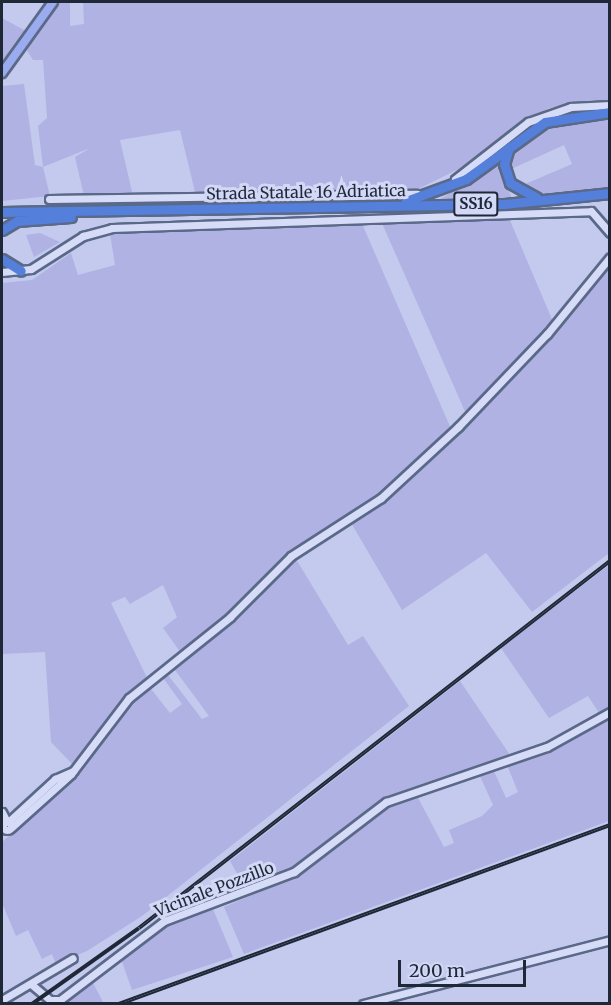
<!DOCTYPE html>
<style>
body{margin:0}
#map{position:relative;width:611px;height:1005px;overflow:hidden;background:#c3caed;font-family:Merriweather,serif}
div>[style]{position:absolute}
.farmland>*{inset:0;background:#b0b2e3}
.roads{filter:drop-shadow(2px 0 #5a6987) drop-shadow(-2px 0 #5a6987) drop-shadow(0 2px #5a6987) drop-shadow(0 -2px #5a6987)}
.minor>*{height:7px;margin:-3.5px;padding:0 3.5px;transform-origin:3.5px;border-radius:3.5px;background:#d6dcf8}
.minor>.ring{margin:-3.5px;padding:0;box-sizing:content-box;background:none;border:7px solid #d6dcf8;border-radius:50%}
.major>*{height:8px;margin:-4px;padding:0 4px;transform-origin:4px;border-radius:4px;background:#9babf0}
.highway>*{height:9px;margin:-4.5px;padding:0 4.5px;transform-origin:4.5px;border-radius:4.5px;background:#547fdb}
.rail>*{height:4px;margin-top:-2px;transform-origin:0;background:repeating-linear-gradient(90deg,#d2d8f5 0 4.5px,#1e2837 0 9px);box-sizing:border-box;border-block:2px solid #1e2837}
span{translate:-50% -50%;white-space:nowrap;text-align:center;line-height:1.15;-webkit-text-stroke:6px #d2d8f5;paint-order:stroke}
.shield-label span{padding:2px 4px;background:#d2d8f5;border:2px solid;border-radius:4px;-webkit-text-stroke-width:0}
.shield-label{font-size:15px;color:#1e2837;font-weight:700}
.street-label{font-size:16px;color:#1e2837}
.frame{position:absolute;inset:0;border:3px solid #1e2837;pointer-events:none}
.scale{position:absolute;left:398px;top:960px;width:128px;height:27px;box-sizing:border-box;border:3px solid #1e2837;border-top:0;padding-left:8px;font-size:18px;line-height:21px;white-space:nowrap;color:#1e2837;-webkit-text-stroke:4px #d2d8f5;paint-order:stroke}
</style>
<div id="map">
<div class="farmland">
<i style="clip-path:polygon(60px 2px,70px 2px,70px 26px,84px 24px,83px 2px,609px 2px,609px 101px,549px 108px,512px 128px,483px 157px,416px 190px,196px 196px,180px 130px,120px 140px,133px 196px,84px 196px,75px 157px,90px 148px,43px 167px,50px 196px,2px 201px,2px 86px,24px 84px,35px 165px,43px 167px,38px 126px,47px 118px,43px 60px,33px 60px,26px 49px)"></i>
<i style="clip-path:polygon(2px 18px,26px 31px,3px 61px,2px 61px)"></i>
<i style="clip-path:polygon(609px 116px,609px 188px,541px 197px,516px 188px,572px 164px,564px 145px,507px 171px,509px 151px,532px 131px,564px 118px)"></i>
<i style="clip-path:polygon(498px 163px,512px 199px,440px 199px,472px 181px)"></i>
<i style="clip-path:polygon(509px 218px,554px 324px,467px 416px,381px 221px)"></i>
<i style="clip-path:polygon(360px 219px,452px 431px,380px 498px,315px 538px,181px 653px,163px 628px,177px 617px,163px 585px,130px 604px,125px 597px,111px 603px,148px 680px,73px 765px,51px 742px,45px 652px,2px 654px,2px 283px,32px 280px,71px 253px,78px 275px,115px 265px,110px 234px)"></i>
<i style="clip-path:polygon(40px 233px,60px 242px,34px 257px,26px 235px)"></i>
<i style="clip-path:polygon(609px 266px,609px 553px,532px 612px,486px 553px,402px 610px,350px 521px,376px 504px,550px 337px)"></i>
<i style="clip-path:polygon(296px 559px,348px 645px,363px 636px,409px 706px,142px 916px,87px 951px,56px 964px,52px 954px,42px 959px,28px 930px,16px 936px,2px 903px,2px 842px,73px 778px,125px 708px,148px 685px,170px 713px,182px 704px,161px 675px,165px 671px,202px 719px,209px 716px,172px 666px)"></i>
<i style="clip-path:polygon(609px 565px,610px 710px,601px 716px,588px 696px,549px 718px,501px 648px)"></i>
<i style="clip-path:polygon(460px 681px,512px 758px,386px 800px,308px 861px,247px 891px,230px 861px)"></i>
<i style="clip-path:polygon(609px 713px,609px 821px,244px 954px,224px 907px,289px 879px,383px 808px,416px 794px,444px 847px,454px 843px,449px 830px,482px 816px,493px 805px,479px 774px,493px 769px,506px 798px,518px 792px,507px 765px,541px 753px)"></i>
<i style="clip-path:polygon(213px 909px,233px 957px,132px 990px,121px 959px,164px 926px)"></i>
<i style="clip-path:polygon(92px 981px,103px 1002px,61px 1004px)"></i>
</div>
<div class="roads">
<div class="minor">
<i style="left:455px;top:179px;width:93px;rotate:-38deg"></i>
<i style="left:528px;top:122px;width:46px;rotate:-19.2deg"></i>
<i style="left:571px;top:107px;width:39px;rotate:-3deg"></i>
<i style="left:49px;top:199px;width:368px;rotate:-0.8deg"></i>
<i style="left:2px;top:272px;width:29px;rotate:-6deg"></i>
<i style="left:31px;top:269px;width:62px;rotate:-32.4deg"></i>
<i style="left:83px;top:236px;width:30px;rotate:-15deg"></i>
<i style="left:112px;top:228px;width:479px;rotate:-2deg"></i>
<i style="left:591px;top:211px;width:29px;rotate:49deg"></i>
<i style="left:2px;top:812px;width:11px;rotate:63deg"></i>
<i class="ring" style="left:3px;top:822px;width:1px;height:1px"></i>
<i style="left:8px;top:822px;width:64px;rotate:-42.5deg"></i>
<i style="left:55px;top:779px;width:20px;rotate:-24deg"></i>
<i style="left:11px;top:828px;width:81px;rotate:-42deg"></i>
<i style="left:71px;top:774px;width:96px;rotate:-52.7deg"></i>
<i style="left:129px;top:698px;width:129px;rotate:-38.7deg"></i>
<i style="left:230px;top:617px;width:86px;rotate:-45deg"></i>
<i style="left:291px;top:556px;width:107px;rotate:-32.8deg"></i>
<i style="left:381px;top:498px;width:105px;rotate:-42.7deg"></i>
<i style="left:458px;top:427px;width:129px;rotate:-46.3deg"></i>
<i style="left:547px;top:334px;width:99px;rotate:-50.7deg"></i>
<i style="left:31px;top:984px;width:25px;rotate:40deg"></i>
<i style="left:50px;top:1000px;width:10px"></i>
<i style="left:60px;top:1000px;width:131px;rotate:-37.2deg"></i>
<i style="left:164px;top:921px;width:139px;rotate:-20.7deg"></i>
<i style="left:294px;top:872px;width:116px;rotate:-37.3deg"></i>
<i style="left:386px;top:802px;width:170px;rotate:-18.9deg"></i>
<i style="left:547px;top:747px;width:72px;rotate:-29.1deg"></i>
<i style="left:2px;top:1000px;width:82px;rotate:-30.6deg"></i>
<i style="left:363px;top:1004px;width:255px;rotate:-14.5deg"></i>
</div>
<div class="major">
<i style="left:2px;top:73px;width:87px;rotate:-54.3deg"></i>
</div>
<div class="highway">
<i style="left:509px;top:147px;width:18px;rotate:106deg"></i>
<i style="left:504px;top:164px;width:20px;rotate:72deg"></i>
<i style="left:510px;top:183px;width:31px;rotate:29deg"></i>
<i style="left:406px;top:201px;width:64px;rotate:-20.1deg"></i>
<i style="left:466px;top:179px;width:97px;rotate:-35.8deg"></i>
<i style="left:545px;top:122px;width:66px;rotate:-8.7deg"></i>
<i style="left:2px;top:212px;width:503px;rotate:-0.91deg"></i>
<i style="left:505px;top:204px;width:106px;rotate:-6deg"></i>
<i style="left:2px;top:230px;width:17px;rotate:-31deg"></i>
<i style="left:17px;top:221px;width:54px;rotate:-4.2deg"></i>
<i style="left:2px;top:259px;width:22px;rotate:32deg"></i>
</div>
</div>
<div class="rail">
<i style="left:32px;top:1004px;width:131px;rotate:-35.4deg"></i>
<i style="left:139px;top:928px;width:597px;rotate:-37.93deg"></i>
<i style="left:119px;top:1004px;width:523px;rotate:-20.03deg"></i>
</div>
<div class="shield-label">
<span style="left:476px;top:204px">SS16</span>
</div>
<div class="street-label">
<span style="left:306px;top:192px;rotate:-1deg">Strada Statale 16 Adriatica</span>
<span style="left:214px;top:889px;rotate:-21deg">Vicinale Pozzillo</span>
</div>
<div class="frame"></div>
<div class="scale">200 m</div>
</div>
